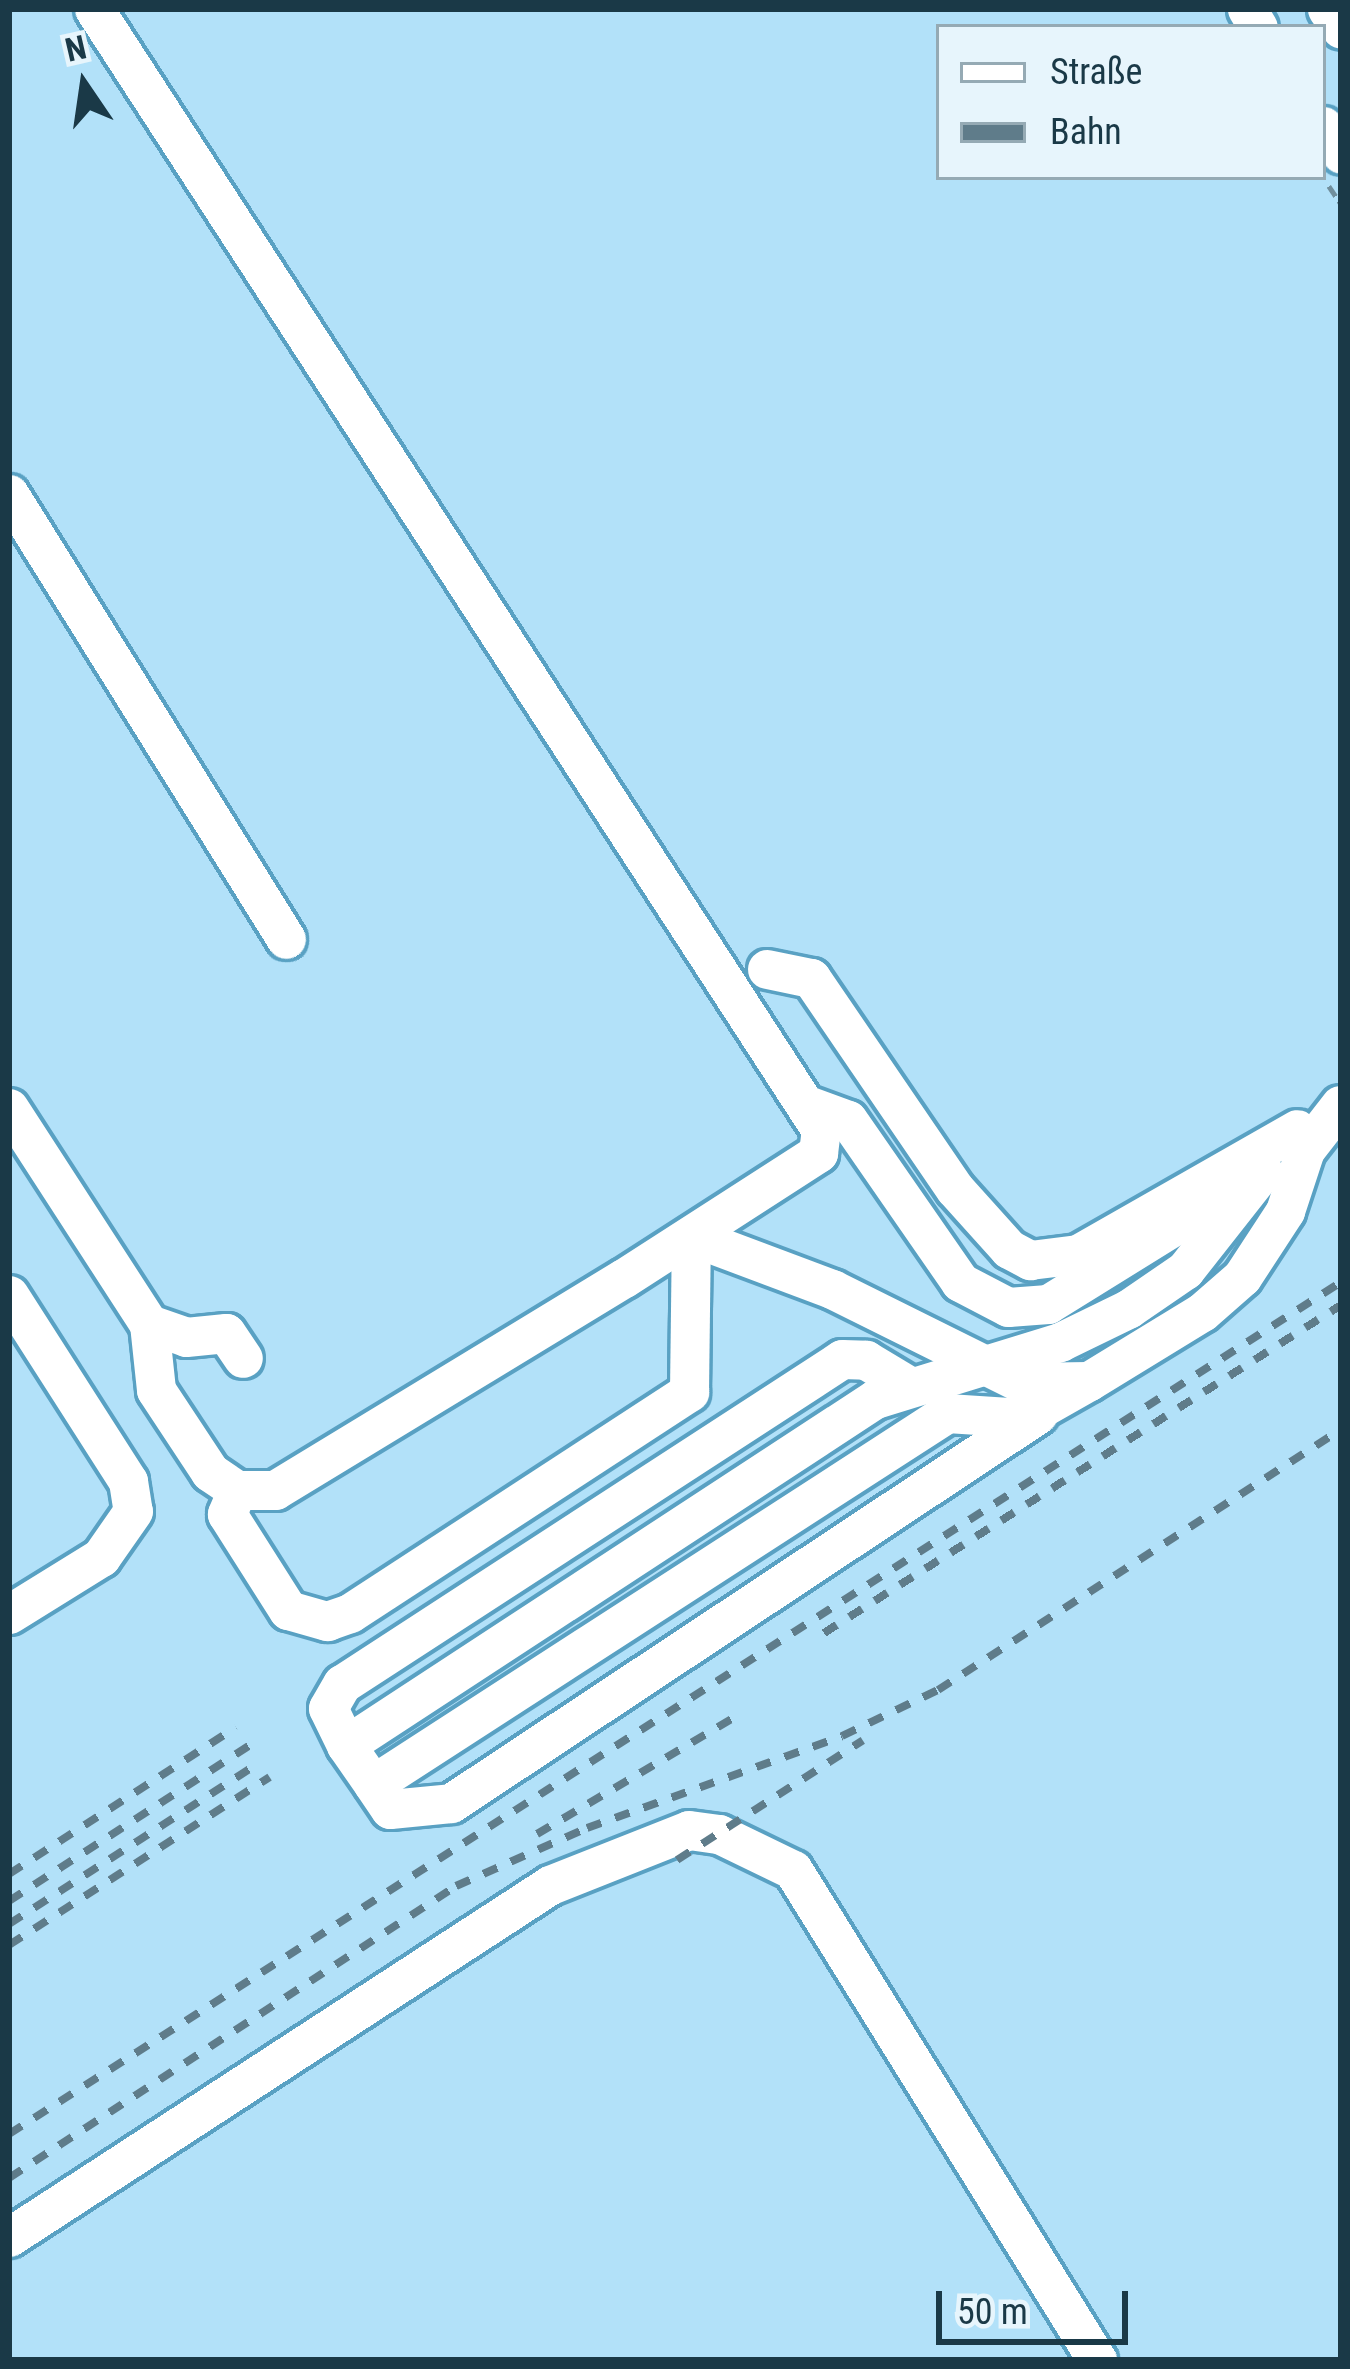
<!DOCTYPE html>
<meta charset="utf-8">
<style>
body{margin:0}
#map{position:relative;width:1350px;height:2369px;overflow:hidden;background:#ceeaf8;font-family:"Roboto Condensed",sans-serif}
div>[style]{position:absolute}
.built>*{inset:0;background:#b2e1f9}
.path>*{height:4.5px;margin-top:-2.25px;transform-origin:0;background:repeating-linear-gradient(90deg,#708e9c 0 12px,transparent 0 18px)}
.roads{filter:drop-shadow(3px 0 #59a1c3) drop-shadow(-3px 0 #59a1c3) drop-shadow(0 3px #59a1c3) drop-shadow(0 -3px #59a1c3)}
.minor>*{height:39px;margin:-19.5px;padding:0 19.5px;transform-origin:19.5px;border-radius:19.5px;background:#fff}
.rail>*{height:8px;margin-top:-4px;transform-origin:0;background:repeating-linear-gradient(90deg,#5f7c8a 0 15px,transparent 0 30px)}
span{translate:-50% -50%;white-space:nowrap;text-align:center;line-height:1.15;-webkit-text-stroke:9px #e7f5fc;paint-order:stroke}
.frame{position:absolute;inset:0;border:12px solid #1a3947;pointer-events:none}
.legend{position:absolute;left:936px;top:24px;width:390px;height:156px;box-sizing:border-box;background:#e7f5fc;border:3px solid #95aab4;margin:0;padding:15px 21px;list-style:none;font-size:36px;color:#1a3947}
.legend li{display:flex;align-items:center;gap:24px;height:60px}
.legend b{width:60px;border:3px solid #95aab4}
.north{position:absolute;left:24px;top:24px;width:120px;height:120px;-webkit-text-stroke:9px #e7f5fc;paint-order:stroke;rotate:347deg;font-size:33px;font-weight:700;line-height:48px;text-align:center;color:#1a3947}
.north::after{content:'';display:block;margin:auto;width:42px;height:54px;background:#1a3947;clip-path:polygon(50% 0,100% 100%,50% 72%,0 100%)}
.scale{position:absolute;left:936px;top:2291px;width:192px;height:54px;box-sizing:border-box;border:6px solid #1a3947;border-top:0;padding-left:15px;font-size:36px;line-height:42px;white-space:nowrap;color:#1a3947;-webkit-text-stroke:9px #e7f5fc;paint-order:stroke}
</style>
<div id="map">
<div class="built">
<i style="clip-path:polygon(evenodd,9px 9px,1341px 9px,1341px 2360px,9px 2360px,9px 9px,939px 27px,1323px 27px,1323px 177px,939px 177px,939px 27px)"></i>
</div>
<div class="path">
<i style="left:1329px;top:186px;width:22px;rotate:56deg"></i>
</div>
<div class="roads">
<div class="minor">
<i style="left:1247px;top:9px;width:21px;rotate:59deg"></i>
<i style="left:1327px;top:9px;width:24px;rotate:55deg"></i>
<i style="left:1323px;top:126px;width:33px;rotate:57deg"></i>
<i style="left:9px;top:494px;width:524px;rotate:58.1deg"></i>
<i style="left:767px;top:969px;width:45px;rotate:11.6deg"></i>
<i style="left:811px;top:978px;width:255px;rotate:55.7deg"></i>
<i style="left:955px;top:1189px;width:81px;rotate:48deg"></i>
<i style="left:1009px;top:1249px;width:24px;rotate:28deg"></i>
<i style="left:1030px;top:1260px;width:48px;rotate:-7.1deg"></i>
<i style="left:1078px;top:1254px;width:252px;rotate:-29.7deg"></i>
<i style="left:810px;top:1106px;width:40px;rotate:20.2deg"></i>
<i style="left:848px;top:1120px;width:197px;rotate:55.3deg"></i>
<i style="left:960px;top:1282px;width:54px;rotate:27.5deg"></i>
<i style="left:1008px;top:1307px;width:40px;rotate:-4.3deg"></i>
<i style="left:1048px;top:1304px;width:232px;rotate:-31.8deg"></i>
<i style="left:9px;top:1108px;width:257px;rotate:57.1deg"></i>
<i style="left:149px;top:1324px;width:66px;rotate:83.9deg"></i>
<i style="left:156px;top:1390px;width:98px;rotate:56.6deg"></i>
<i style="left:210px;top:1472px;width:32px;rotate:34deg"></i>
<i style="left:237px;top:1490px;width:38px"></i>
<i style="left:275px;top:1490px;width:408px;rotate:-31.3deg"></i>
<i style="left:624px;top:1278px;width:231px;rotate:-32.8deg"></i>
<i style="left:818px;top:1153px;width:23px;rotate:-83deg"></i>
<i style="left:821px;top:1130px;width:1336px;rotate:-122.96deg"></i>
<i style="left:9px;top:1295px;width:221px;rotate:57.4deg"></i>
<i style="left:128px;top:1481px;width:30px;rotate:81deg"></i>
<i style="left:133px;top:1511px;width:56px;rotate:124.8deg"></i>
<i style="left:101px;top:1557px;width:108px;rotate:148.2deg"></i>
<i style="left:149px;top:1324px;width:39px;rotate:19deg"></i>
<i style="left:186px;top:1337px;width:40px;rotate:-5.7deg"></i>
<i style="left:226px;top:1333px;width:30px;rotate:56deg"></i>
<i style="left:1089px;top:1381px;width:75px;rotate:150.4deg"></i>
<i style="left:1024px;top:1418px;width:77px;rotate:-176.3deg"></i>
<i style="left:947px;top:1413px;width:683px;rotate:147.12deg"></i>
<i style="left:373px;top:1784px;width:47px;rotate:-124.7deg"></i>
<i style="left:346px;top:1745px;width:632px;rotate:-33.19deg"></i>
<i style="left:875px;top:1399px;width:194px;rotate:-17.1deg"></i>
<i style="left:1060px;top:1342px;width:76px;rotate:-25.9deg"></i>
<i style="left:1128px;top:1309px;width:69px;rotate:-34.4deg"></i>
<i style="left:1185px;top:1270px;width:126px;rotate:-51.8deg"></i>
<i style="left:237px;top:1490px;width:26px;rotate:113deg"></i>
<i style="left:227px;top:1514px;width:114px;rotate:57.6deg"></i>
<i style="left:288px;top:1610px;width:41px;rotate:15.8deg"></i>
<i style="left:327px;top:1621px;width:24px;rotate:-19deg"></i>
<i style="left:350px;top:1613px;width:405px;rotate:-33.1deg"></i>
<i style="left:689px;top:1392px;width:156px;rotate:-89.3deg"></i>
<i style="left:691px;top:1236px;width:151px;rotate:20.6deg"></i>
<i style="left:832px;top:1289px;width:209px;rotate:26.4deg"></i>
<i style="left:1019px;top:1382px;width:70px;rotate:-0.8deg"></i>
<i style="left:1089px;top:1381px;width:132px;rotate:-31.4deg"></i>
<i style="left:1202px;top:1312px;width:53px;rotate:-41.2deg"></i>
<i style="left:1242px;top:1277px;width:79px;rotate:-56.9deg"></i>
<i style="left:1285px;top:1211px;width:64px;rotate:-71.8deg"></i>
<i style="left:1305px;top:1150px;width:57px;rotate:-52.1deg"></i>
<i style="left:346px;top:1745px;width:41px;rotate:-115.9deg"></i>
<i style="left:328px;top:1708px;width:28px;rotate:-60deg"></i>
<i style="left:342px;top:1684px;width:596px;rotate:-33.02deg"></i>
<i style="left:842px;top:1359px;width:24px;rotate:2deg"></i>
<i style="left:866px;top:1360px;width:47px;rotate:31deg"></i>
<i style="left:373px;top:1784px;width:30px;rotate:56deg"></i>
<i style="left:390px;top:1809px;width:61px;rotate:-5.6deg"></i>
<i style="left:451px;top:1803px;width:704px;rotate:-33.53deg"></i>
<i style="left:9px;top:2237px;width:645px;rotate:-33.05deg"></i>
<i style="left:550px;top:1885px;width:149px;rotate:-21.6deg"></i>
<i style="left:689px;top:1830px;width:30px;rotate:8deg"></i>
<i style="left:719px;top:1834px;width:82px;rotate:25.9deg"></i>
<i style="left:793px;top:1870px;width:577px;rotate:58.18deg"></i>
</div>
</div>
<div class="rail">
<i style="left:824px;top:1633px;width:612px;rotate:-32.39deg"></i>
<i style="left:537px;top:1834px;width:239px;rotate:-30.6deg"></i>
<i style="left:677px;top:1860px;width:221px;rotate:-32.8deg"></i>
<i style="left:9px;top:1874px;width:270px;rotate:-32.9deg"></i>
<i style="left:9px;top:1901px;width:286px;rotate:-32.9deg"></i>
<i style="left:9px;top:1924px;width:299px;rotate:-32.8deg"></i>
<i style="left:9px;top:1945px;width:310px;rotate:-32.8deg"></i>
<i style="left:9px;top:2134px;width:1581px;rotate:-32.6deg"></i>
<i style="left:9px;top:2178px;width:534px;rotate:-33.15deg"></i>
<i style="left:456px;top:1886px;width:143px;rotate:-23.9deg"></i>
<i style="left:587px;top:1828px;width:271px;rotate:-19.8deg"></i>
<i style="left:842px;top:1736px;width:106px;rotate:-25.6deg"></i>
<i style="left:938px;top:1690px;width:480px;rotate:-32.9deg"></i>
</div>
<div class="frame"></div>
<ul class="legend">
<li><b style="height:15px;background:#fff"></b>Straße</li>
<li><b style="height:15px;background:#5f7c8a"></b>Bahn</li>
</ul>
<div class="north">N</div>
<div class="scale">50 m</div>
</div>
